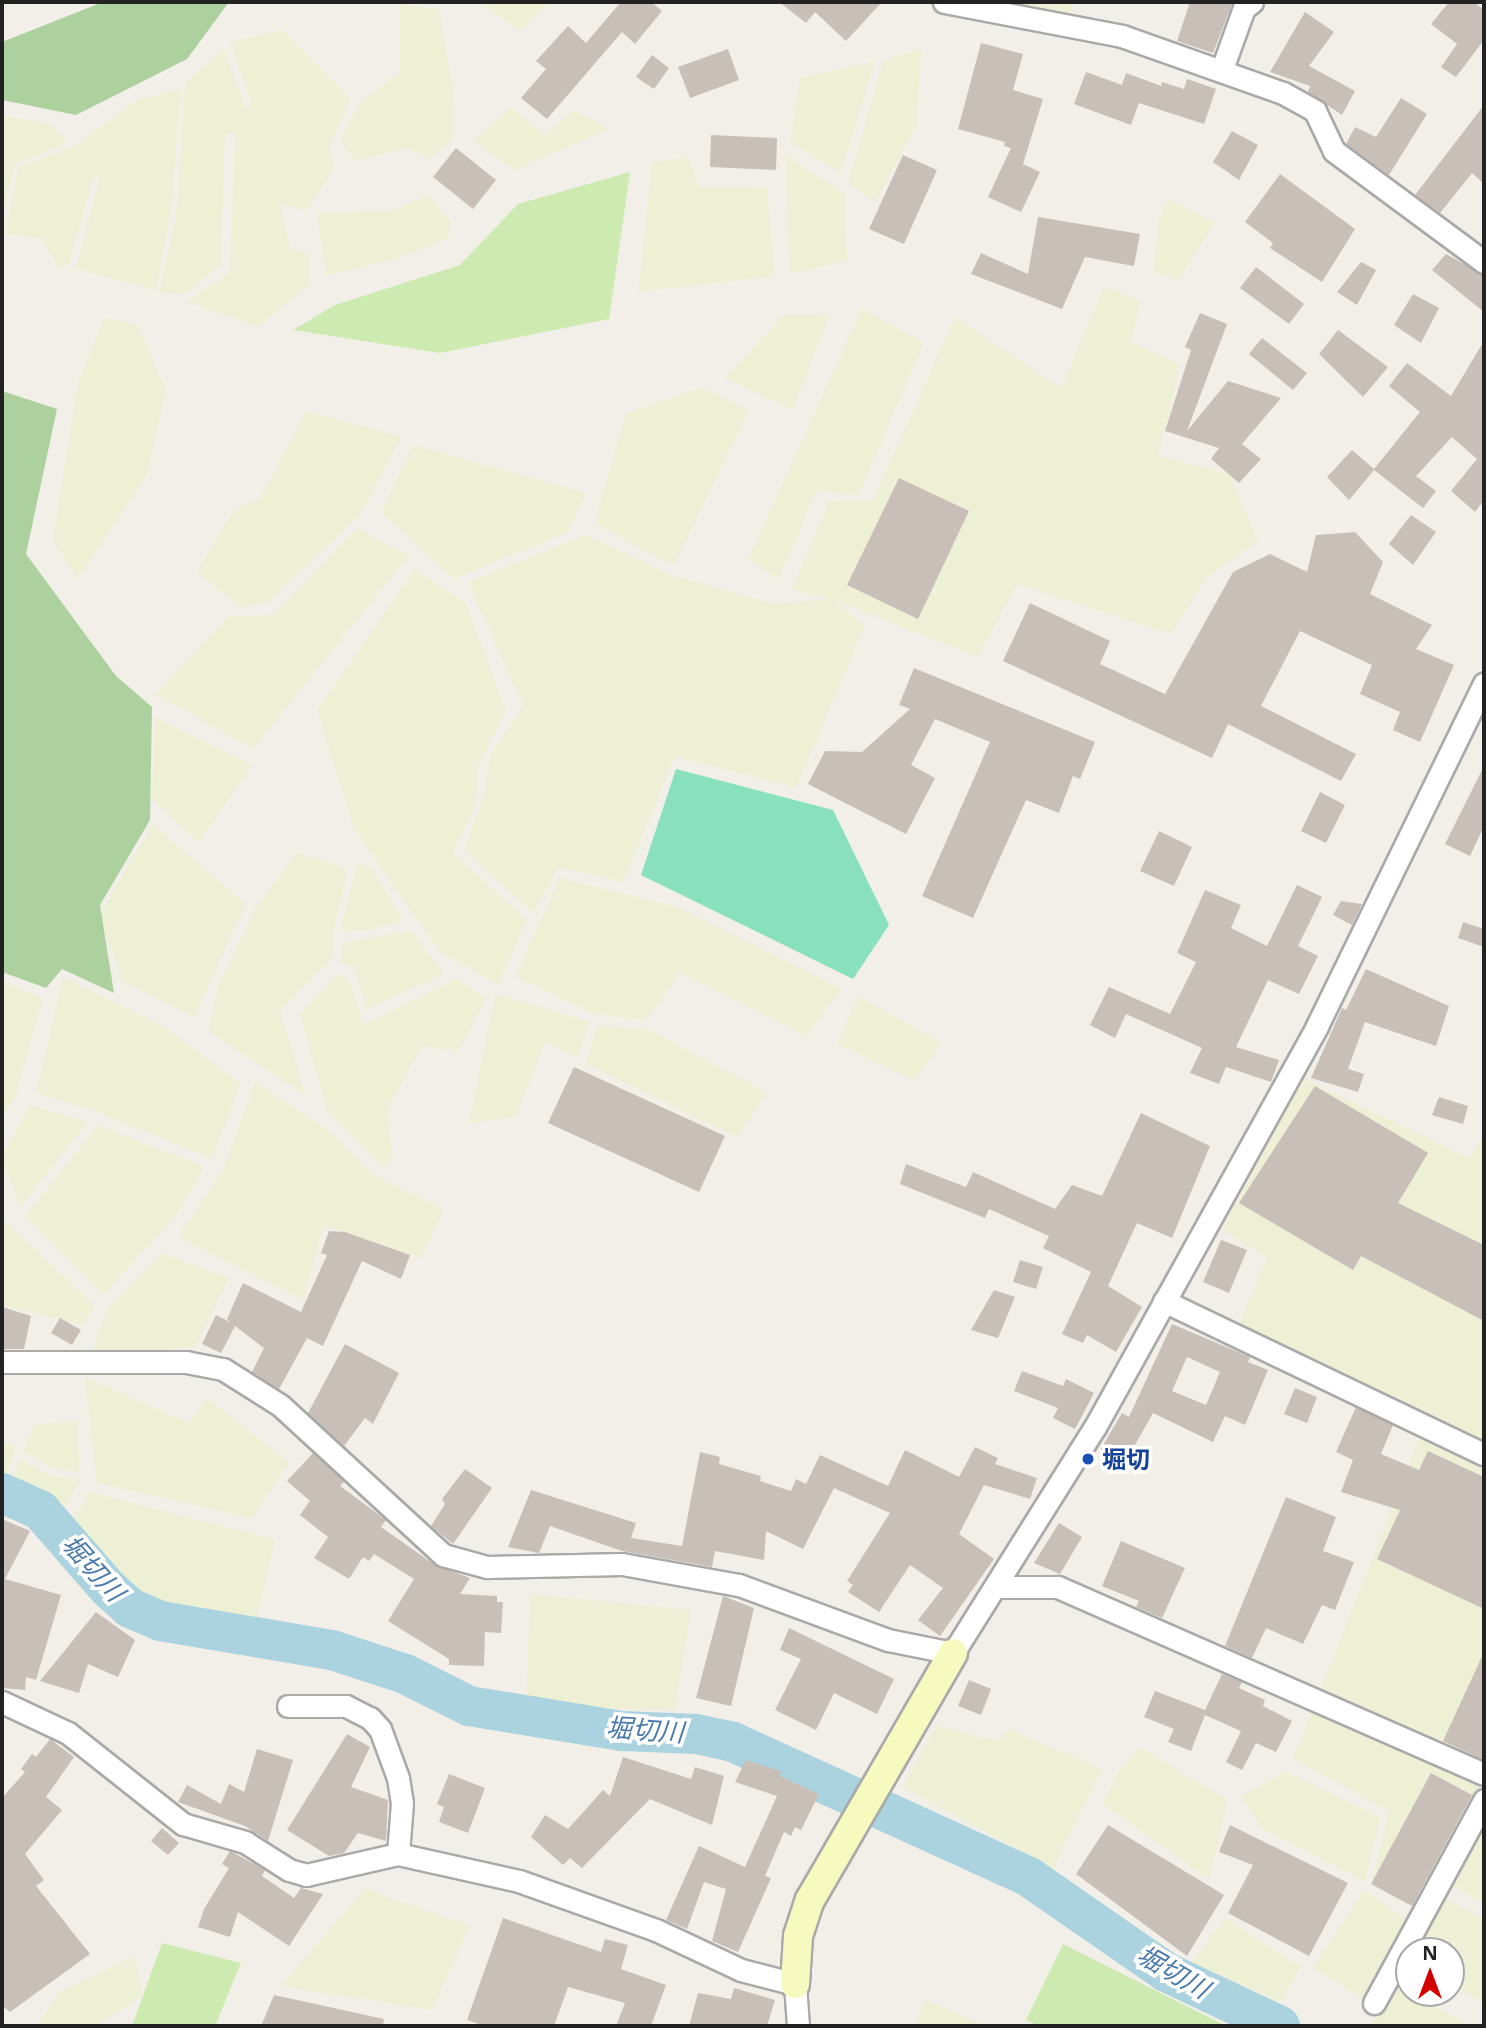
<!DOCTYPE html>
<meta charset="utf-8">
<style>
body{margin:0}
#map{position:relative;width:1486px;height:2028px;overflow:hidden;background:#f2efe9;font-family:"Noto Sans","Noto Sans JP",sans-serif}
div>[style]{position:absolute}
.farmland>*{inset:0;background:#eef0d5}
.grass>*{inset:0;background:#cdebb0}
.forest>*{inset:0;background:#add19e}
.pitch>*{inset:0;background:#88e0be}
.river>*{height:40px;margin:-20px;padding:0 20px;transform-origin:20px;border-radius:20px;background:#aad3df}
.building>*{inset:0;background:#c7bfb8}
.roads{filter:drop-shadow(2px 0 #a9a9a9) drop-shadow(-2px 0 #a9a9a9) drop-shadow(0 2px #a9a9a9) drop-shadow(0 -2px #a9a9a9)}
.street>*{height:21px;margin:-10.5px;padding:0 10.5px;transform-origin:10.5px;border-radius:10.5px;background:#fff}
.secondary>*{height:28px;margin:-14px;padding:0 14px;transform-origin:14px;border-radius:14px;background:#f7fabf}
.dots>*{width:19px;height:19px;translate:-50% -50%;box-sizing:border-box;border:4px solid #fff;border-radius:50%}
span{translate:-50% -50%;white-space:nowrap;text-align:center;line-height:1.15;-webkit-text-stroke:7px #fff;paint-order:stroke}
.transit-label{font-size:24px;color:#164399;font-weight:700}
.left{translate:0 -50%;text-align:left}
.water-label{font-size:26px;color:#4a7aab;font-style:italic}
.frame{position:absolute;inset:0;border:4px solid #222;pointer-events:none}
.north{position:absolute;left:1395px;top:1937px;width:70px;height:70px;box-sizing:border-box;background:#fff;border:2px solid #a7a7a7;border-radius:50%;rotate:0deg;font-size:19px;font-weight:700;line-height:28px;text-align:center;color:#222}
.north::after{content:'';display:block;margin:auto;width:24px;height:32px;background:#d40000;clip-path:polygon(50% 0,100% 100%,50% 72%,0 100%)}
</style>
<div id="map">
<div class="farmland">
<i style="clip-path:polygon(478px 2px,550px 2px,520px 31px)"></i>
<i style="clip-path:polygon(987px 2px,1073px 2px,1066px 23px)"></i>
<i style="clip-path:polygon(400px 4px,439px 9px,453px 88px,452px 140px,430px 159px,407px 148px,354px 161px,341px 140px,358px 104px,400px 72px)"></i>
<i style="clip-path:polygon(282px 30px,351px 99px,329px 147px,335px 167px,307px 211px,280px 203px,290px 249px,310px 254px,309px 285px,258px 327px,187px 302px,230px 272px,235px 133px,225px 133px,221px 265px,184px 294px,159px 292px,176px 217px,185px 83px,224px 49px,246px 109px,252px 105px,230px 42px)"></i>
<i style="clip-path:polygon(921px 49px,917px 125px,875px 202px,848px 183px,883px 61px)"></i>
<i style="clip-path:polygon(875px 61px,841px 173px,790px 142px,800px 78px)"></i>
<i style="clip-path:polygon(181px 89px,171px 213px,156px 290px,76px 269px,100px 176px,93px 177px,69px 264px,59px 270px,42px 238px,5px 234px,18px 168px,74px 146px,135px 101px)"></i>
<i style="clip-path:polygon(511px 107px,545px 135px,573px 110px,610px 129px,514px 170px,473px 141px)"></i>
<i style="clip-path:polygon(2px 115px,52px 125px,67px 143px,15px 164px,2px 216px)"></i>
<i style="clip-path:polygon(786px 155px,845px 194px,847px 261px,789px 274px)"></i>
<i style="clip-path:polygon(688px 157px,700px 187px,767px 188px,775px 276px,638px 292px,652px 162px)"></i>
<i style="clip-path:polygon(428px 195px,451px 221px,448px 238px,405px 256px,326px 276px,317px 213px,392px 211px)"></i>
<i style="clip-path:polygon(1168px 199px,1215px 222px,1179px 280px,1153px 271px,1159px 219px)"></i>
<i style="clip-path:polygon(1104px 286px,1140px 301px,1131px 342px,1181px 364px,1158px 456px,1229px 474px,1258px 541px,1206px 578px,1171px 634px,1017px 584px,978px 657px,834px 600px,865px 626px,796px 788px,675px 756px,623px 882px,559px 867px,533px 913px,464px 850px,483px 799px,490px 756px,523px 706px,468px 582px,586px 535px,674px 576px,775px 604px,828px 599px,792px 589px,829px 501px,873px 500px,955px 317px,1061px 388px)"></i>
<i style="clip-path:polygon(862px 308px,924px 343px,858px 496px,817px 490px,779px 579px,748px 560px)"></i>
<i style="clip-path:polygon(830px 314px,793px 410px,725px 378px,784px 315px)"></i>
<i style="clip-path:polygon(104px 318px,137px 324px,166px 389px,147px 475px,77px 580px,53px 539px,78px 382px)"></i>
<i style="clip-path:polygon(703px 387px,749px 411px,674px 565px,594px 524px,626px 414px)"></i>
<i style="clip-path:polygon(306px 411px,402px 437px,360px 515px,268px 602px,240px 607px,197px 572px,233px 511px,260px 499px)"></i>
<i style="clip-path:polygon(413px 445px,586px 493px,568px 532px,453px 579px,381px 512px)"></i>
<i style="clip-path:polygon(357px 528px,409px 556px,253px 749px,155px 694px,229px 616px,273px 615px)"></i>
<i style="clip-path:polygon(415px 569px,466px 603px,506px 711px,478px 765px,476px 805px,453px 853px,527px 920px,498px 985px,439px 951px,354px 829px,317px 710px)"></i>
<i style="clip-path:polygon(155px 717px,252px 765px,199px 843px,152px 799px)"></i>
<i style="clip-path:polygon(153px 825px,246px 904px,194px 1017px,122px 981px,99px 915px)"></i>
<i style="clip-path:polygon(297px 852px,348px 870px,334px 928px,334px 956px,280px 1011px,306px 1096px,208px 1031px,218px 986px,255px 909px)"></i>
<i style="clip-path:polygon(358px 863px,373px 870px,403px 920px,367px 931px,340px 930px)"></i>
<i style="clip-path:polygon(560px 878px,677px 907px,842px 989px,806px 1036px,680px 973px,647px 1020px,593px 1014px,515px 976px)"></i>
<i style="clip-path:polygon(411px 931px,444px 974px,366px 1010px,354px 965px,340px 963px,343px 943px)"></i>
<i style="clip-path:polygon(337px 974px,348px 979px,364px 1024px,457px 979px,486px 998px,459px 1051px,422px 1046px,387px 1111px,393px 1160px,383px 1167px,327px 1111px,300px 1014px)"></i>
<i style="clip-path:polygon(63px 977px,163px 1026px,241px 1084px,212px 1159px,92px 1110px,36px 1093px)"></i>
<i style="clip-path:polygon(2px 980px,43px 999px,15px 1098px,2px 1118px)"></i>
<i style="clip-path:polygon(495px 994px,590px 1022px,577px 1059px,545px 1042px,516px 1116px,469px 1123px)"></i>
<i style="clip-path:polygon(858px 996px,942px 1043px,914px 1080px,837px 1044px)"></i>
<i style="clip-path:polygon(597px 1025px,650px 1030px,767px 1093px,737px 1137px,586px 1064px)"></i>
<i style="clip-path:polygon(1303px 1078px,1469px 1158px,1484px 1135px,1484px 1793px,1420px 1910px,1371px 1884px,1389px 1811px,1293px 1759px,1427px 1419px,1239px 1325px,1267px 1257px,1222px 1230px)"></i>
<i style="clip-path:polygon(255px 1082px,328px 1130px,374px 1175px,444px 1209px,421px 1258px,324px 1225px,303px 1300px,178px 1237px,222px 1172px)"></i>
<i style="clip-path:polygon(30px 1105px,88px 1122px,20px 1207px,2px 1158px)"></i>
<i style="clip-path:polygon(98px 1125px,205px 1167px,176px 1216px,103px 1295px,25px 1216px)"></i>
<i style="clip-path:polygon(2px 1218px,95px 1306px,83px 1325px,2px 1305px)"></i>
<i style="clip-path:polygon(162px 1253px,229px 1278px,195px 1347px,90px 1356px,109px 1307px)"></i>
<i style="clip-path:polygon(85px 1377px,189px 1423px,207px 1398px,290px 1463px,252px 1518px,97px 1483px)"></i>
<i style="clip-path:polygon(78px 1421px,79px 1473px,55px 1469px,23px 1452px,35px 1424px)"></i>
<i style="clip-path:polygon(2px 1441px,16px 1447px,4px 1481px,2px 1480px)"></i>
<i style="clip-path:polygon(21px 1459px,50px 1476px,82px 1479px,60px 1514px,11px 1481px)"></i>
<i style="clip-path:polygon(90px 1492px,275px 1540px,255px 1625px,138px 1601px,69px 1525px)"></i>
<i style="clip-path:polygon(530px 1594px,691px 1610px,675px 1710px,526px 1705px)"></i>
<i style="clip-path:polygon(936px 1725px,996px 1741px,1010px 1729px,1102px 1769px,1053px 1869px,903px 1787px)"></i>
<i style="clip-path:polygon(1141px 1748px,1228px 1800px,1209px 1879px,1102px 1804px,1120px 1769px)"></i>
<i style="clip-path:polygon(1286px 1772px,1380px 1817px,1365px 1881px,1264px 1830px,1241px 1796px)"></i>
<i style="clip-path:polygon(1484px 1814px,1484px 1903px,1453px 1887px)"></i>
<i style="clip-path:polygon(365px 1889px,470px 1926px,432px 2010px,280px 1986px)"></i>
<i style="clip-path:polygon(1364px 1891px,1412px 1923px,1366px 2001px,1313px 1968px)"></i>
<i style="clip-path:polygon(1441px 1896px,1484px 1919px,1484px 2002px,1451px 1985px,1451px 1951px,1412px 1951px)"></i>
<i style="clip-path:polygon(1225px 1918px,1301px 1967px,1281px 2002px,1192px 1963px)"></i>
<i style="clip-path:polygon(135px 1956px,143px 1995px,96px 2026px,37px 2026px,60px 1991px)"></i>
<i style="clip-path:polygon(1393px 1983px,1409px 1993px,1471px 2026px,1371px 2026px)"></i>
<i style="clip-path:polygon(925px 2000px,988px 2026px,914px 2026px)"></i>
</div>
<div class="grass">
<i style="clip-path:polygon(630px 172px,609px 319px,440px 353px,293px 330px,335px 305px,460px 265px,518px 204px)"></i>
<i style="clip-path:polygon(162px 1943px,241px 1963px,215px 2026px,132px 2026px)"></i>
<i style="clip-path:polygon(1063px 1944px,1226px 2026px,1038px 2026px,1026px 2020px)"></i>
</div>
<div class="forest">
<i style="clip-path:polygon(103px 2px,229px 2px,187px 59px,76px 115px,2px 100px,2px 42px)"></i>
<i style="clip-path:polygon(2px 391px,57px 409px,26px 554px,116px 676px,152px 707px,150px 820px,100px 905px,114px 993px,62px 969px,46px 988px,2px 972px)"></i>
</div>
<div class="pitch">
<i style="clip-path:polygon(676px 769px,833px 810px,889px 925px,853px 979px,641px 875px)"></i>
</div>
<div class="river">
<i style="left:2px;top:1493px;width:42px;rotate:24.1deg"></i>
<i style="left:40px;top:1510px;width:105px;rotate:48.9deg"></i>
<i style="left:109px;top:1589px;width:28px;rotate:42deg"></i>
<i style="left:130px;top:1608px;width:33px;rotate:23deg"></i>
<i style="left:160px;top:1621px;width:174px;rotate:9.6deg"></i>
<i style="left:332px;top:1650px;width:77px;rotate:18.2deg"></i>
<i style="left:405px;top:1674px;width:72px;rotate:26.6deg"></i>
<i style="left:469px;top:1706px;width:155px;rotate:9.3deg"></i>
<i style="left:622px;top:1731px;width:74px;rotate:2.3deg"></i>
<i style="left:696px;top:1734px;width:38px;rotate:12deg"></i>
<i style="left:733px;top:1742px;width:325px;rotate:24.5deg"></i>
<i style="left:1029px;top:1877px;width:167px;rotate:34.7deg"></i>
<i style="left:1166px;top:1972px;width:126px;rotate:25.3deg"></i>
</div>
<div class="building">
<i style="clip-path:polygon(621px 2px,651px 2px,662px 11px,635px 44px,622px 32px,547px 119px,521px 98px,546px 69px,536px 61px,568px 26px,586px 43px)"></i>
<i style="clip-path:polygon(779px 2px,882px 2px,846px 41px,815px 12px,806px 23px)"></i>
<i style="clip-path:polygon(1190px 2px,1233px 2px,1213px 53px,1177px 41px)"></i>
<i style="clip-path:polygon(1449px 2px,1474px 2px,1484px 10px,1484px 40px,1456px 77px,1441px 67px,1457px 44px,1431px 24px)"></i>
<i style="clip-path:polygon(1305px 12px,1334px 32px,1309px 66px,1355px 91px,1342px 115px,1308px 92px,1310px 86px,1270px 72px)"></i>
<i style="clip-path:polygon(981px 43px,1023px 54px,1013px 90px,1043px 99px,1023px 164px,1040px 172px,1021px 212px,988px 197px,1011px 148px,1004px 146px,1005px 142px,958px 129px)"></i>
<i style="clip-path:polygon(728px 49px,739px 80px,690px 98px,678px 67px)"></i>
<i style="clip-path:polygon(652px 55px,669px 68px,654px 89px,636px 77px)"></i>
<i style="clip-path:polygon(1086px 72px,1122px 85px,1126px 73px,1161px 86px,1162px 82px,1184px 89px,1187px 79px,1216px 89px,1204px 124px,1139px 103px,1131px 125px,1074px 104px)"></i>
<i style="clip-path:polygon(1401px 98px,1427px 114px,1389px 175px,1346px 144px,1355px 127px,1376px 137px)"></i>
<i style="clip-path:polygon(1484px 105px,1484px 184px,1472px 173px,1440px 213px,1415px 195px)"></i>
<i style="clip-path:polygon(1232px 131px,1258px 145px,1239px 180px,1213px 162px)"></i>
<i style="clip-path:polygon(711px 135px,777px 138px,776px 170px,710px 167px)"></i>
<i style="clip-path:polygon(456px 148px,496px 180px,473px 209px,433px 177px)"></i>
<i style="clip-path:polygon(903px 155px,937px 170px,904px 244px,869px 229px)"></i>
<i style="clip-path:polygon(1280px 174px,1355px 229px,1322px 282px,1270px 248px,1273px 243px,1245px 222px)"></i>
<i style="clip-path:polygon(1038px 217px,1140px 234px,1134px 266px,1085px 257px,1062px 309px,971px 274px,981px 253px,1028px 274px)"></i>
<i style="clip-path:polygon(1446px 254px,1484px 275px,1484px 312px,1432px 270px)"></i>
<i style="clip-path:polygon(1361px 262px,1376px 270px,1357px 305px,1337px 292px)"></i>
<i style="clip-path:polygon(1256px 267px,1304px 304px,1289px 324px,1240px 288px)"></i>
<i style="clip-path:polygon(1413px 294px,1439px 308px,1421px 343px,1394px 325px)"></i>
<i style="clip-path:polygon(1200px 313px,1227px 324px,1187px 431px,1228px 381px,1281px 398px,1242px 444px,1261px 459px,1239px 483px,1211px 459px,1219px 448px,1165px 431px,1191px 350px,1185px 347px)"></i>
<i style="clip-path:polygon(1338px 330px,1388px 367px,1363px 397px,1319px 354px)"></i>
<i style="clip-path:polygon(1262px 338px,1307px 373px,1293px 390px,1249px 354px)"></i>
<i style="clip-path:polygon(1484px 341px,1484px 500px,1475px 512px,1451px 491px,1477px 459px,1452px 437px,1416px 476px,1436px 491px,1423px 508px,1374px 470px,1349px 500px,1327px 477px,1352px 450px,1374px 469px,1420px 412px,1389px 386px,1407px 363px,1451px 396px)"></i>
<i style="clip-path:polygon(899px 478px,969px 511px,918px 619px,847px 585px)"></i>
<i style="clip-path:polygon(1411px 515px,1436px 532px,1413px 565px,1389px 544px)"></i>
<i style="clip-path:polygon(1355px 532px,1383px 562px,1370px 594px,1432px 625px,1416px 649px,1454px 665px,1420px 742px,1393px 730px,1400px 712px,1360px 694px,1372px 665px,1300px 631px,1261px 706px,1356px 754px,1341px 781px,1228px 724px,1212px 758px,1003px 661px,1030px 603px,1110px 641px,1100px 664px,1165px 694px,1233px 572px,1270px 554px,1307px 572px,1316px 535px)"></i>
<i style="clip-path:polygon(914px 668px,1095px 742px,1080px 779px,1073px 776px,1059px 813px,1026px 800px,973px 918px,922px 896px,990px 742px,935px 719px,911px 765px,935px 778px,906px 834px,808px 784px,825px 751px,862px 752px,910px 709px,899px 705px)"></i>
<i style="clip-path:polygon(1484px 766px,1484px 826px,1470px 856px,1445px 844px)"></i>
<i style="clip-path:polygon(1320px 792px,1345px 805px,1326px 843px,1301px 831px)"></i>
<i style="clip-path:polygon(1159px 831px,1192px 847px,1174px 886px,1140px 871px)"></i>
<i style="clip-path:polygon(1297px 885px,1322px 897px,1298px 946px,1318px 956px,1299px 994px,1268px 980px,1236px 1047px,1279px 1060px,1271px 1082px,1226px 1067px,1219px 1084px,1190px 1073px,1202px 1048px,1126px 1014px,1115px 1038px,1090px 1025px,1109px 987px,1170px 1014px,1196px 962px,1177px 953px,1205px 890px,1241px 905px,1231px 928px,1267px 946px)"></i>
<i style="clip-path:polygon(1341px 901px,1362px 904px,1352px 925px,1333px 915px)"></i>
<i style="clip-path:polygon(1463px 922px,1484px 929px,1484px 947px,1458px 938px)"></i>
<i style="clip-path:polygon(1366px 969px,1449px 1006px,1436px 1046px,1365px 1022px,1348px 1069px,1364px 1074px,1358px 1092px,1311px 1078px,1342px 1008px,1346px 1010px)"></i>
<i style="clip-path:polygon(574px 1067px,725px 1136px,699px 1192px,548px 1123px)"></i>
<i style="clip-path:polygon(1315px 1086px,1428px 1153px,1398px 1203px,1484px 1245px,1484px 1321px,1361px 1256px,1353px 1270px,1239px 1203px)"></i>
<i style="clip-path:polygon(1439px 1097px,1468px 1106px,1463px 1124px,1432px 1115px)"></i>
<i style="clip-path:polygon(1141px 1113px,1210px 1146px,1172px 1238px,1137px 1223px,1108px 1286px,1142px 1307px,1116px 1352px,1087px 1335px,1083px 1343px,1062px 1334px,1091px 1272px,1043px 1248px,1049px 1236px,989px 1209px,985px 1218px,900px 1184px,906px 1164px,966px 1187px,973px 1172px,1055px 1209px,1072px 1185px,1102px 1196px)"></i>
<i style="clip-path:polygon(329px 1231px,345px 1232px,410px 1255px,401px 1279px,362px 1261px,323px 1346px,307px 1338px,279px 1389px,252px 1372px,264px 1348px,235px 1326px,221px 1353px,202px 1344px,216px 1315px,232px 1323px,227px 1319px,243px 1283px,301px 1312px,327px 1255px,321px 1253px)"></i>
<i style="clip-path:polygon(1221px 1240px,1247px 1250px,1229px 1293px,1203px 1282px)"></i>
<i style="clip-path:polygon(1020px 1260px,1043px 1267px,1036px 1289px,1013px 1282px)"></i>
<i style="clip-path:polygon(994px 1290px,1015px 1297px,998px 1338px,971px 1330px)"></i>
<i style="clip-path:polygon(2px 1307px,31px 1316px,24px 1349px,2px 1349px)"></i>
<i style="clip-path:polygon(60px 1318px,81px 1330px,72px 1345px,51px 1333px)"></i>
<i style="clip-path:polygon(evenodd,1172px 1324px,1250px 1357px,1248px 1362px,1268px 1370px,1245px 1425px,1225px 1416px,1213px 1442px,1153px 1413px,1123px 1466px,1099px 1452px,1122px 1413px,1129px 1417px,1172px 1324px,1187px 1357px,1220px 1372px,1206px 1405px,1172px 1391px,1187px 1357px)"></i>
<i style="clip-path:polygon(345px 1344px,399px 1373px,373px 1424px,365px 1418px,344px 1446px,308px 1413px)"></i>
<i style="clip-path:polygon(1022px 1371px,1063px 1386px,1066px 1379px,1094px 1393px,1075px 1429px,1053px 1418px,1058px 1408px,1014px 1391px)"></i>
<i style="clip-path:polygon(1295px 1388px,1317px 1397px,1307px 1423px,1284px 1414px)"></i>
<i style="clip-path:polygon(1356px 1407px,1393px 1425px,1381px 1454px,1419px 1470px,1428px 1451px,1484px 1477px,1484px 1609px,1377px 1559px,1400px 1510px,1341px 1492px,1353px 1460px,1336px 1452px)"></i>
<i style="clip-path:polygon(975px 1447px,998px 1458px,995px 1464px,1037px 1478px,1030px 1499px,984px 1485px,959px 1534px,994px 1559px,940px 1636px,918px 1620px,943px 1588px,910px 1565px,879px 1612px,848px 1592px,853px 1585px,847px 1581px,890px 1513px,834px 1488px,803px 1549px,766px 1531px,764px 1560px,715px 1551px,712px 1567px,622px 1551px,550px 1526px,539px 1553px,508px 1547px,531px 1490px,636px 1523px,631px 1538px,682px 1546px,700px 1452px,720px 1457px,719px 1464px,761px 1476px,760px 1481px,791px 1491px,796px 1479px,806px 1484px,820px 1455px,888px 1486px,905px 1450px,959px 1477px)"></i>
<i style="clip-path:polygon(313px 1453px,344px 1482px,340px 1486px,386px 1520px,381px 1527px,435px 1565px,470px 1578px,460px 1594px,497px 1596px,497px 1602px,503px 1602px,501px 1633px,485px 1632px,484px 1666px,449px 1665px,449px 1659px,388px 1621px,414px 1579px,374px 1554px,369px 1561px,363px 1557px,349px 1579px,314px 1558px,328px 1537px,300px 1515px,310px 1501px,287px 1481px)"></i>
<i style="clip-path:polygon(465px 1469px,492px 1488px,453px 1544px,431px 1526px,445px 1504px,442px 1499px)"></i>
<i style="clip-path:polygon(1286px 1497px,1336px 1517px,1323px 1551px,1354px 1562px,1335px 1610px,1322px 1605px,1303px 1644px,1266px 1628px,1252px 1658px,1225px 1646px)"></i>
<i style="clip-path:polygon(2px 1519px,30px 1531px,5px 1579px,61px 1595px,36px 1680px,26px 1677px,25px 1690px,2px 1688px)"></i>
<i style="clip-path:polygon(1059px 1523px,1082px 1537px,1060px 1574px,1034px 1563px)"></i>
<i style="clip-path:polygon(1121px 1541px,1185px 1568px,1162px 1618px,1136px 1607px,1139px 1601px,1102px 1586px)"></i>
<i style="clip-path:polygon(723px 1596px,754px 1608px,731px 1706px,696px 1698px)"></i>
<i style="clip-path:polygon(96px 1612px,135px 1640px,118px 1677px,88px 1664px,79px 1693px,40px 1681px)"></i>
<i style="clip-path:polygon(789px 1628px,894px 1679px,877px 1714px,834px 1693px,816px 1730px,775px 1710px,801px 1659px,780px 1650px)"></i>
<i style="clip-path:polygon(1484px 1652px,1484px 1760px,1443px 1741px)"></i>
<i style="clip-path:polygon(1222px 1674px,1242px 1682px,1239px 1688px,1265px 1700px,1263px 1706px,1292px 1721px,1276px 1752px,1256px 1743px,1242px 1770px,1226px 1762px,1241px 1731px,1205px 1715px,1191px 1751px,1168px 1742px,1174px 1729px,1144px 1717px,1155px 1691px,1205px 1710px)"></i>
<i style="clip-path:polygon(969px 1680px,991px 1689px,981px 1715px,958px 1706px)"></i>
<i style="clip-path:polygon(347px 1734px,370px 1747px,351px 1787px,388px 1800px,386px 1841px,358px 1833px,344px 1853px,329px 1856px,287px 1830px)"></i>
<i style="clip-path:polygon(50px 1739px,74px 1757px,46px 1797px,62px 1810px,25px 1854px,44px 1880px,36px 1886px,90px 1954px,10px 2012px,2px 2005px,2px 1798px,25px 1772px,21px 1769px,32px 1754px,36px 1757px)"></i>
<i style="clip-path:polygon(257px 1749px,293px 1760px,268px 1841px,245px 1826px,178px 1802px,187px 1785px,221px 1804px,229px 1784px,244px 1792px)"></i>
<i style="clip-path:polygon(623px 1757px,691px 1779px,695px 1767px,724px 1776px,712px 1825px,650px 1799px,582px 1868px,570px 1858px,563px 1865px,531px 1837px,545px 1815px,568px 1829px,603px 1790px,610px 1796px)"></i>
<i style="clip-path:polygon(746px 1760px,781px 1771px,780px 1776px,819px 1794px,801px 1830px,795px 1827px,791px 1836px,784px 1832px,765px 1876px,771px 1878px,738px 1952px,712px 1941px,726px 1889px,704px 1882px,687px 1929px,666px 1920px,699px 1846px,745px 1867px,777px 1796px,735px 1782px)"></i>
<i style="clip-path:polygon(1431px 1773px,1472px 1795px,1412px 1906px,1371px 1884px)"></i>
<i style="clip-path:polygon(449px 1774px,485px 1788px,468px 1833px,439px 1822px,444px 1807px,437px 1804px)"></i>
<i style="clip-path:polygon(1108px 1825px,1224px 1895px,1187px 1956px,1076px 1874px)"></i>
<i style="clip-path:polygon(1230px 1825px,1348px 1883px,1309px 1956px,1228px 1913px,1253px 1865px,1219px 1852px)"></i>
<i style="clip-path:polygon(162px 1828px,179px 1843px,168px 1855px,151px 1841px)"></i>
<i style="clip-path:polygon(230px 1851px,265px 1870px,262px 1876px,294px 1898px,301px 1888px,323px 1894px,289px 1946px,238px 1912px,230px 1937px,198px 1927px,204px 1909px,229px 1868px,222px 1864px)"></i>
<i style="clip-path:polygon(503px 1918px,601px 1952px,605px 1939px,628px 1945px,621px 1969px,666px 1985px,651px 2026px,616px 2026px,625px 2003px,568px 1987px,554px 2026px,485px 2026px,467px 2020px)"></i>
<i style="clip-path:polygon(734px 1988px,775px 2000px,767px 2026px,689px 2026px,698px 1993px,731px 1999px)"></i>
<i style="clip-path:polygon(274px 1995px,384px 2019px,383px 2026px,261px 2026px)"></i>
</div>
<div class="roads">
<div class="street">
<i style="left:944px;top:2px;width:181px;rotate:10.8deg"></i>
<i style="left:1122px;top:36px;width:171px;rotate:19.5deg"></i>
<i style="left:1283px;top:93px;width:37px;rotate:29deg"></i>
<i style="left:1315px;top:111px;width:44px;rotate:64.6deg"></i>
<i style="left:1334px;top:151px;width:187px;rotate:36.5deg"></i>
<i style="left:1222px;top:69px;width:65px;rotate:-70.2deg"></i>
<i style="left:1244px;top:8px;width:10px;rotate:-37deg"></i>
<i style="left:1164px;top:1301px;width:355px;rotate:25.6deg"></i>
<i style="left:2px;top:1362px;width:184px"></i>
<i style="left:186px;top:1362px;width:38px;rotate:11deg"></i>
<i style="left:223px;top:1369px;width:67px;rotate:32.3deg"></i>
<i style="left:280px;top:1405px;width:222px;rotate:42.6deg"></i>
<i style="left:443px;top:1555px;width:46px;rotate:15.3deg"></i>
<i style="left:487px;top:1567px;width:135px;rotate:-1.3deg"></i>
<i style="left:622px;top:1564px;width:119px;rotate:10.2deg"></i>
<i style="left:739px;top:1585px;width:159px;rotate:20.3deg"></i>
<i style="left:888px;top:1640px;width:66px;rotate:11.3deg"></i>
<i style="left:953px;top:1653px;width:267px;rotate:-57.9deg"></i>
<i style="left:1095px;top:1427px;width:458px;rotate:-61deg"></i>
<i style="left:1317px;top:1026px;width:381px;rotate:-64deg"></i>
<i style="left:998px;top:1587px;width:60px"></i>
<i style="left:1058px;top:1587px;width:465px;rotate:23.7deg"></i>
<i style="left:2px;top:1702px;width:73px;rotate:25.2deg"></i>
<i style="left:68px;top:1733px;width:147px;rotate:38.4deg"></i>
<i style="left:183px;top:1824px;width:65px;rotate:16.2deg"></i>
<i style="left:245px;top:1842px;width:52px;rotate:32.5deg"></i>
<i style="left:289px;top:1870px;width:18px;rotate:16deg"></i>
<i style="left:306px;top:1875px;width:94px;rotate:-12.9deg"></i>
<i style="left:398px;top:1854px;width:124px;rotate:12.6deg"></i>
<i style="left:519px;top:1881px;width:145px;rotate:19.7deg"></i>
<i style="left:656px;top:1930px;width:94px;rotate:25.2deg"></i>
<i style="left:741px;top:1970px;width:56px;rotate:14.5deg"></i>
<i style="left:795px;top:1984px;width:42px;rotate:85.9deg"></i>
<i style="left:288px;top:1706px;width:58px"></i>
<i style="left:346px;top:1706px;width:27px;rotate:27deg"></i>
<i style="left:370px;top:1718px;width:15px;rotate:48deg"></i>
<i style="left:380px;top:1729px;width:52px;rotate:69.8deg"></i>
<i style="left:398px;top:1778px;width:25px;rotate:81deg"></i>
<i style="left:402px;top:1803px;width:51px;rotate:94.5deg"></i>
<i style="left:1374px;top:2003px;width:231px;rotate:-61.5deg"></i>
</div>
<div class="secondary">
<i style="left:795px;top:1984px;width:48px;rotate:-86.4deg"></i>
<i style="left:798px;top:1936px;width:38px;rotate:-72deg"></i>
<i style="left:810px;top:1900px;width:285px;rotate:-59.9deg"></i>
</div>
</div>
<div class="dots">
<i style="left:1088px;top:1459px;background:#1a4fb4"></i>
</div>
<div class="transit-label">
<span class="left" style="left:1102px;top:1459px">堀切</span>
</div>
<div class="water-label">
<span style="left:93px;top:1568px;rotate:48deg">堀切川</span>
<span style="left:645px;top:1730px;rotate:4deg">堀切川</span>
<span style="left:1173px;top:1972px;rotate:30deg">堀切川</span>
</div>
<div class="frame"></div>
<div class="north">N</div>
</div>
